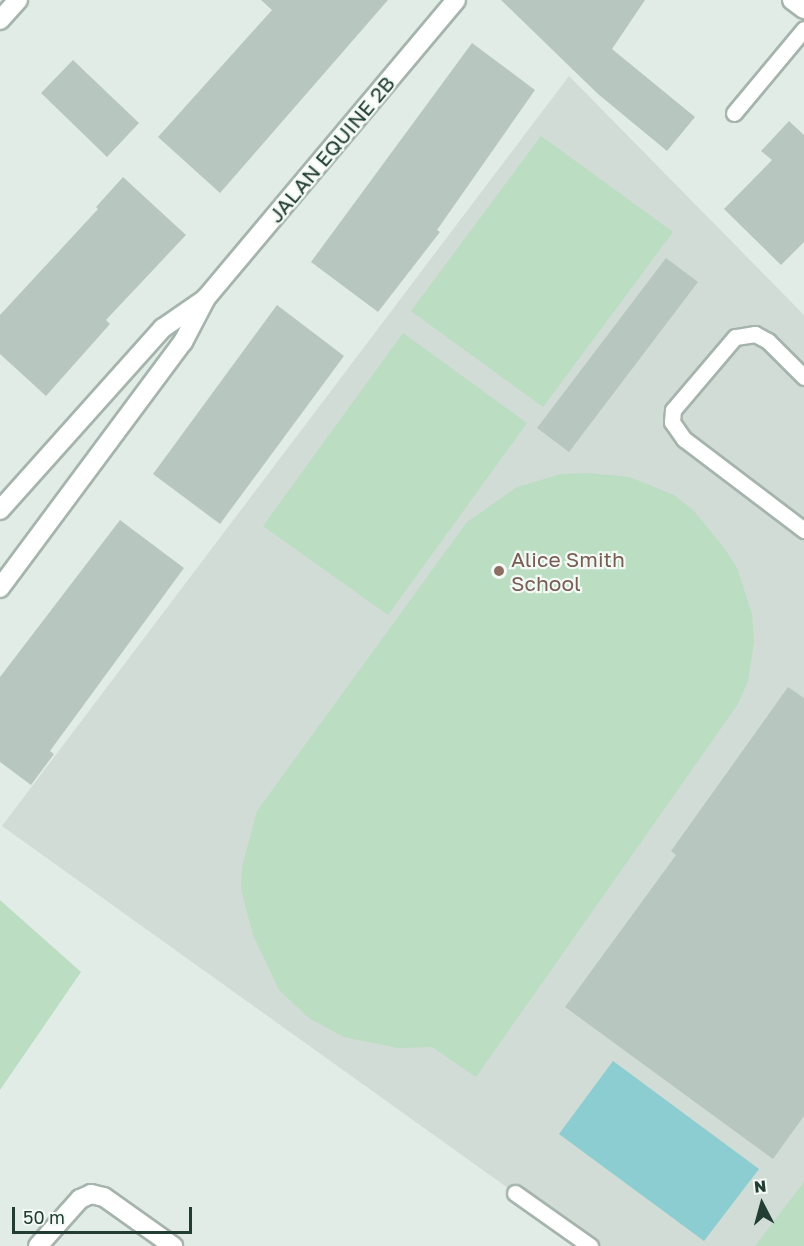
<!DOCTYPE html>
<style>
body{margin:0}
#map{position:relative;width:804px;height:1246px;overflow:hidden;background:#e2ece7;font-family:"Golos Text",sans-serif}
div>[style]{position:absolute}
.built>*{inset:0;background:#d0dcd5}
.green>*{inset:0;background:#bbddc1}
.water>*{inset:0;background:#8bcdd0}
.building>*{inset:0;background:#b7c7bf}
.roads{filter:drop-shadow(2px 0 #a5b4ad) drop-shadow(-2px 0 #a5b4ad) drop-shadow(0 2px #a5b4ad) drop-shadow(0 -2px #a5b4ad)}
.lane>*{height:15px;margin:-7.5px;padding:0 7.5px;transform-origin:7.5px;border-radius:7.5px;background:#fff}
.street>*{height:18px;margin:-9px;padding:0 9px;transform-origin:9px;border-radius:9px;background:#fff}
.dots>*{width:16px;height:16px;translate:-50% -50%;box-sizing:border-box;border:3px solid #f3f9f5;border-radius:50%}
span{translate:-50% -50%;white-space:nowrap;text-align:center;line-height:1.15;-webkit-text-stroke:4.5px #f3f9f5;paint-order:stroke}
.street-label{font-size:21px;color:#223d33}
.education-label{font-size:21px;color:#785e54}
.left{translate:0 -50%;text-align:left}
.north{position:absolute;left:732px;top:1174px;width:60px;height:60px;-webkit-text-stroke:4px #f3f9f5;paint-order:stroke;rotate:354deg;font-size:16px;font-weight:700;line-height:24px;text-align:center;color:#223d33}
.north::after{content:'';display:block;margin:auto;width:21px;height:27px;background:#223d33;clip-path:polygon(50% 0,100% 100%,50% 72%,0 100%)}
.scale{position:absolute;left:12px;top:1207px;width:180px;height:27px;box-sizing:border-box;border:3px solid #223d33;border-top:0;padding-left:8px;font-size:18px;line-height:21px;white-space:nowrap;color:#223d33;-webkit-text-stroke:4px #f3f9f5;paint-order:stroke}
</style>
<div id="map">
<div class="built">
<i style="clip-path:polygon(569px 76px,804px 315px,804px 1246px,589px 1246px,2px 826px)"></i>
</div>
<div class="green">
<i style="clip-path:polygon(541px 136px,673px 232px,543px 407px,411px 311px)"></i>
<i style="clip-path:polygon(403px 333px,527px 423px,388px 615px,263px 526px)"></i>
<i style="clip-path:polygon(588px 473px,629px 477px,674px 495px,693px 510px,725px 549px,737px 568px,752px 614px,754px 642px,748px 681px,738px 704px,476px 1077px,432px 1047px,398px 1048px,344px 1037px,309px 1018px,279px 990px,253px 935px,241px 889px,242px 867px,257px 811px,467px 522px,517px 487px,561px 474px)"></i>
<i style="clip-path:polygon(0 900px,81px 972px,0 1090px)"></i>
<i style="clip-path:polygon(804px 1182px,804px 1246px,755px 1246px)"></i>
</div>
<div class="water">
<i style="clip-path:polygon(613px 1061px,759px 1169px,704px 1241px,559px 1134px)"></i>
</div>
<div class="building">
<i style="clip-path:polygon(261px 0,388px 0,220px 193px,158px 137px,272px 10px)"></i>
<i style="clip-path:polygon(501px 0,645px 0,612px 49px,695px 117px,667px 151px,598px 94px)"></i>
<i style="clip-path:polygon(472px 43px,535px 90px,437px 230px,440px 232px,378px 312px,311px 262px)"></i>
<i style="clip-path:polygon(73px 60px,139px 123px,107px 157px,41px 93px)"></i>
<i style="clip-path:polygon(789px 121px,804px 135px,804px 242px,781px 265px,724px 209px,772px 160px,761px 151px)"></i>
<i style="clip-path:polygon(123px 177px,186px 235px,106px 320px,110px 324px,46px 396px,0 354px,0 315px,98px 209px,96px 207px)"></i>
<i style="clip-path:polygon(666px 258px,698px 282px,569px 452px,537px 428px)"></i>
<i style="clip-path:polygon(277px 305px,344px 356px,220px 524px,153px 474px)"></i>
<i style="clip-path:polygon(120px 520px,184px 568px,50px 751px,54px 754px,31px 785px,0 762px,0 677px)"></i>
<i style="clip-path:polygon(788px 687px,804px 698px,804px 1116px,773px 1159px,565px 1007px,676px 855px,671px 851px)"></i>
</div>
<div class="roads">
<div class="lane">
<i style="left:734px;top:113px;width:109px;rotate:-50.2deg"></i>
<i style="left:804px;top:377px;width:51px;rotate:-135deg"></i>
<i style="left:768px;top:341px;width:15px;rotate:-152deg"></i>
<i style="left:755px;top:334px;width:20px;rotate:171deg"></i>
<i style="left:735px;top:337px;width:96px;rotate:130.3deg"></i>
<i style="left:673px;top:410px;width:12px;rotate:95deg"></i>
<i style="left:672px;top:422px;width:21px;rotate:55deg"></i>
<i style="left:684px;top:439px;width:151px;rotate:37.2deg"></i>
<i style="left:515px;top:1193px;width:92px;rotate:35.2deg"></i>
</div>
<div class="street">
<i style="left:792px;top:0;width:15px;rotate:37deg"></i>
<i style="left:0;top:20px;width:27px;rotate:-48deg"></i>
<i style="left:0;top:510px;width:244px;rotate:-48.2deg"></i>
<i style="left:163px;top:328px;width:51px;rotate:-34.6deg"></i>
<i style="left:0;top:588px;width:307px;rotate:-53.4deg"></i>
<i style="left:183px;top:342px;width:50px;rotate:-62.4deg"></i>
<i style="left:206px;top:298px;width:389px;rotate:-50deg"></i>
<i style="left:38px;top:1246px;width:63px;rotate:-48.2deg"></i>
<i style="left:80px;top:1199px;width:12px;rotate:-24deg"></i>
<i style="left:91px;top:1194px;width:13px;rotate:13deg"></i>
<i style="left:104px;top:1197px;width:85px;rotate:35.4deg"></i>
</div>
</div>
<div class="dots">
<i style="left:499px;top:571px;background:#8d6e63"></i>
</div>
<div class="street-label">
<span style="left:331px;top:149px;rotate:-50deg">JALAN EQUINE 2B</span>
</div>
<div class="education-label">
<span class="left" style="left:511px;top:571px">Alice Smith<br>School</span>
</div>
<div class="north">N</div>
<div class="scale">50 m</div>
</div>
